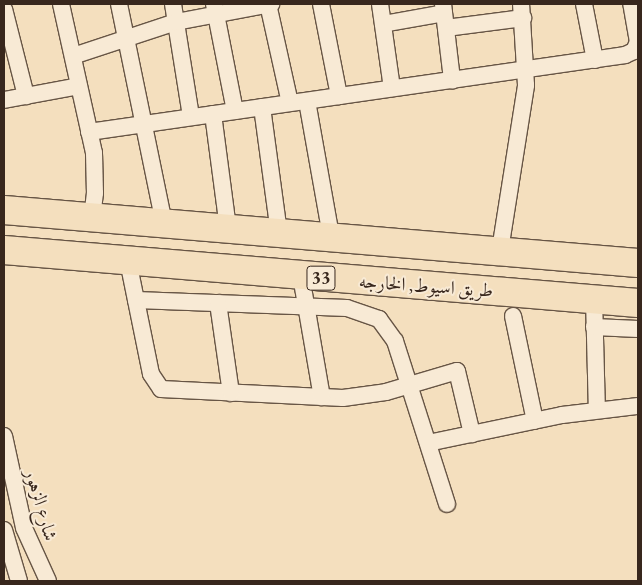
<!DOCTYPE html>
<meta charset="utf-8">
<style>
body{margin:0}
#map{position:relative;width:642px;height:585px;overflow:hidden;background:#f4dfbe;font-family:"EB Garamond",Amiri,serif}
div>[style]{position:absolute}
.roads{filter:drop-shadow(1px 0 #675545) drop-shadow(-1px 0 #675545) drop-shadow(0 1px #675545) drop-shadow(0 -1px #675545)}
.minor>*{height:16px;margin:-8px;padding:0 8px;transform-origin:8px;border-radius:8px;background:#f8ead5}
.trunk>*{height:28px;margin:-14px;padding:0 14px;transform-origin:14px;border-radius:14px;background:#f4dfbe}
span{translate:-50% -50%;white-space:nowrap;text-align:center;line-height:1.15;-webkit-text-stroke:4px #f8ead5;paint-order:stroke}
.shield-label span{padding:1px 4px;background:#f8ead5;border:1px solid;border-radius:4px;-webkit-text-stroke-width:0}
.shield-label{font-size:18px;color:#38271d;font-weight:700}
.street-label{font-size:19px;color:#38271d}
.frame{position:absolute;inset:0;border:5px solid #38271d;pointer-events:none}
</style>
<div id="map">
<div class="roads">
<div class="minor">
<i style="left:61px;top:4px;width:153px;rotate:77.5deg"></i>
<i style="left:94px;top:153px;width:40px;rotate:88.6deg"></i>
<i style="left:95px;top:193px;width:24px;rotate:97deg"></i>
<i style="left:119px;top:4px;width:224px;rotate:78.4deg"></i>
<i style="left:173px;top:4px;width:114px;rotate:80.9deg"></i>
<i style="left:214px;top:4px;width:109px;rotate:78.9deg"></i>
<i style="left:268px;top:4px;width:101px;rotate:77.5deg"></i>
<i style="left:321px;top:4px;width:94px;rotate:78.9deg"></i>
<i style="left:380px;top:4px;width:85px;rotate:81.9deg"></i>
<i style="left:443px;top:4px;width:77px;rotate:83.2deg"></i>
<i style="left:584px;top:4px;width:57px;rotate:78.9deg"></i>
<i style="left:4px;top:9px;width:90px;rotate:75.8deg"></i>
<i style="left:383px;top:24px;width:62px;rotate:-10.2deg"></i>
<i style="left:446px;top:28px;width:78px;rotate:-7.4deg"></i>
<i style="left:73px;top:56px;width:108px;rotate:-18.3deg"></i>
<i style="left:176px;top:22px;width:97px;rotate:-10.7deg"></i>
<i style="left:4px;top:100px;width:76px;rotate:-10.6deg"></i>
<i style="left:307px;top:101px;width:137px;rotate:79.9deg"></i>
<i style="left:262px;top:107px;width:126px;rotate:82.3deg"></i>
<i style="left:213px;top:114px;width:115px;rotate:82.5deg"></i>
<i style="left:89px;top:132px;width:542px;rotate:-8.17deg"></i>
<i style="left:625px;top:55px;width:10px;rotate:-24deg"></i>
<i style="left:634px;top:51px;width:10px;rotate:-66deg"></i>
<i style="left:638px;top:42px;width:39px;rotate:-100deg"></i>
<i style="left:500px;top:250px;width:167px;rotate:-81deg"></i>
<i style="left:526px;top:85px;width:81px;rotate:-93.5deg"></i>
<i style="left:128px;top:261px;width:115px;rotate:78.5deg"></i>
<i style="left:151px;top:374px;width:18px;rotate:56deg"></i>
<i style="left:161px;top:389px;width:182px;rotate:2.8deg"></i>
<i style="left:343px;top:398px;width:43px;rotate:-7.9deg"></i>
<i style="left:386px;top:392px;width:74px;rotate:-16.5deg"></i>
<i style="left:457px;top:371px;width:65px;rotate:76.6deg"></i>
<i style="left:301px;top:276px;width:123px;rotate:80.2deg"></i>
<i style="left:594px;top:299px;width:111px;rotate:88.5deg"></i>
<i style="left:136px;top:300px;width:211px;rotate:2.2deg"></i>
<i style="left:347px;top:308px;width:34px;rotate:19deg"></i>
<i style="left:379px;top:319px;width:27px;rotate:54deg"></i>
<i style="left:395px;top:341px;width:171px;rotate:72.3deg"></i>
<i style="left:218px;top:303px;width:91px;rotate:81.8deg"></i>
<i style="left:513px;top:316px;width:107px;rotate:78.2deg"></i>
<i style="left:594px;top:327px;width:44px;rotate:2.6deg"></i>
<i style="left:4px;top:436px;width:94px;rotate:77.7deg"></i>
<i style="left:24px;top:528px;width:58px;rotate:65.6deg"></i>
<i style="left:428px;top:443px;width:137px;rotate:-11.8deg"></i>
<i style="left:562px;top:415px;width:77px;rotate:-6.8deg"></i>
<i style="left:4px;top:530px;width:53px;rotate:73.6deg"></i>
</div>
<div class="trunk">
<i style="left:4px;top:210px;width:636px;rotate:4.78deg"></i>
<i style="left:4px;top:250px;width:636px;rotate:4.78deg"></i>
</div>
</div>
<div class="shield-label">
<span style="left:321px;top:278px">33</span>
</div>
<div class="street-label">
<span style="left:426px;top:286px;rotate:4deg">طريق اسيوط, الخارجه</span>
<span style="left:41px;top:505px;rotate:74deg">شارع الزهور</span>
</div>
<div class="frame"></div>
</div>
